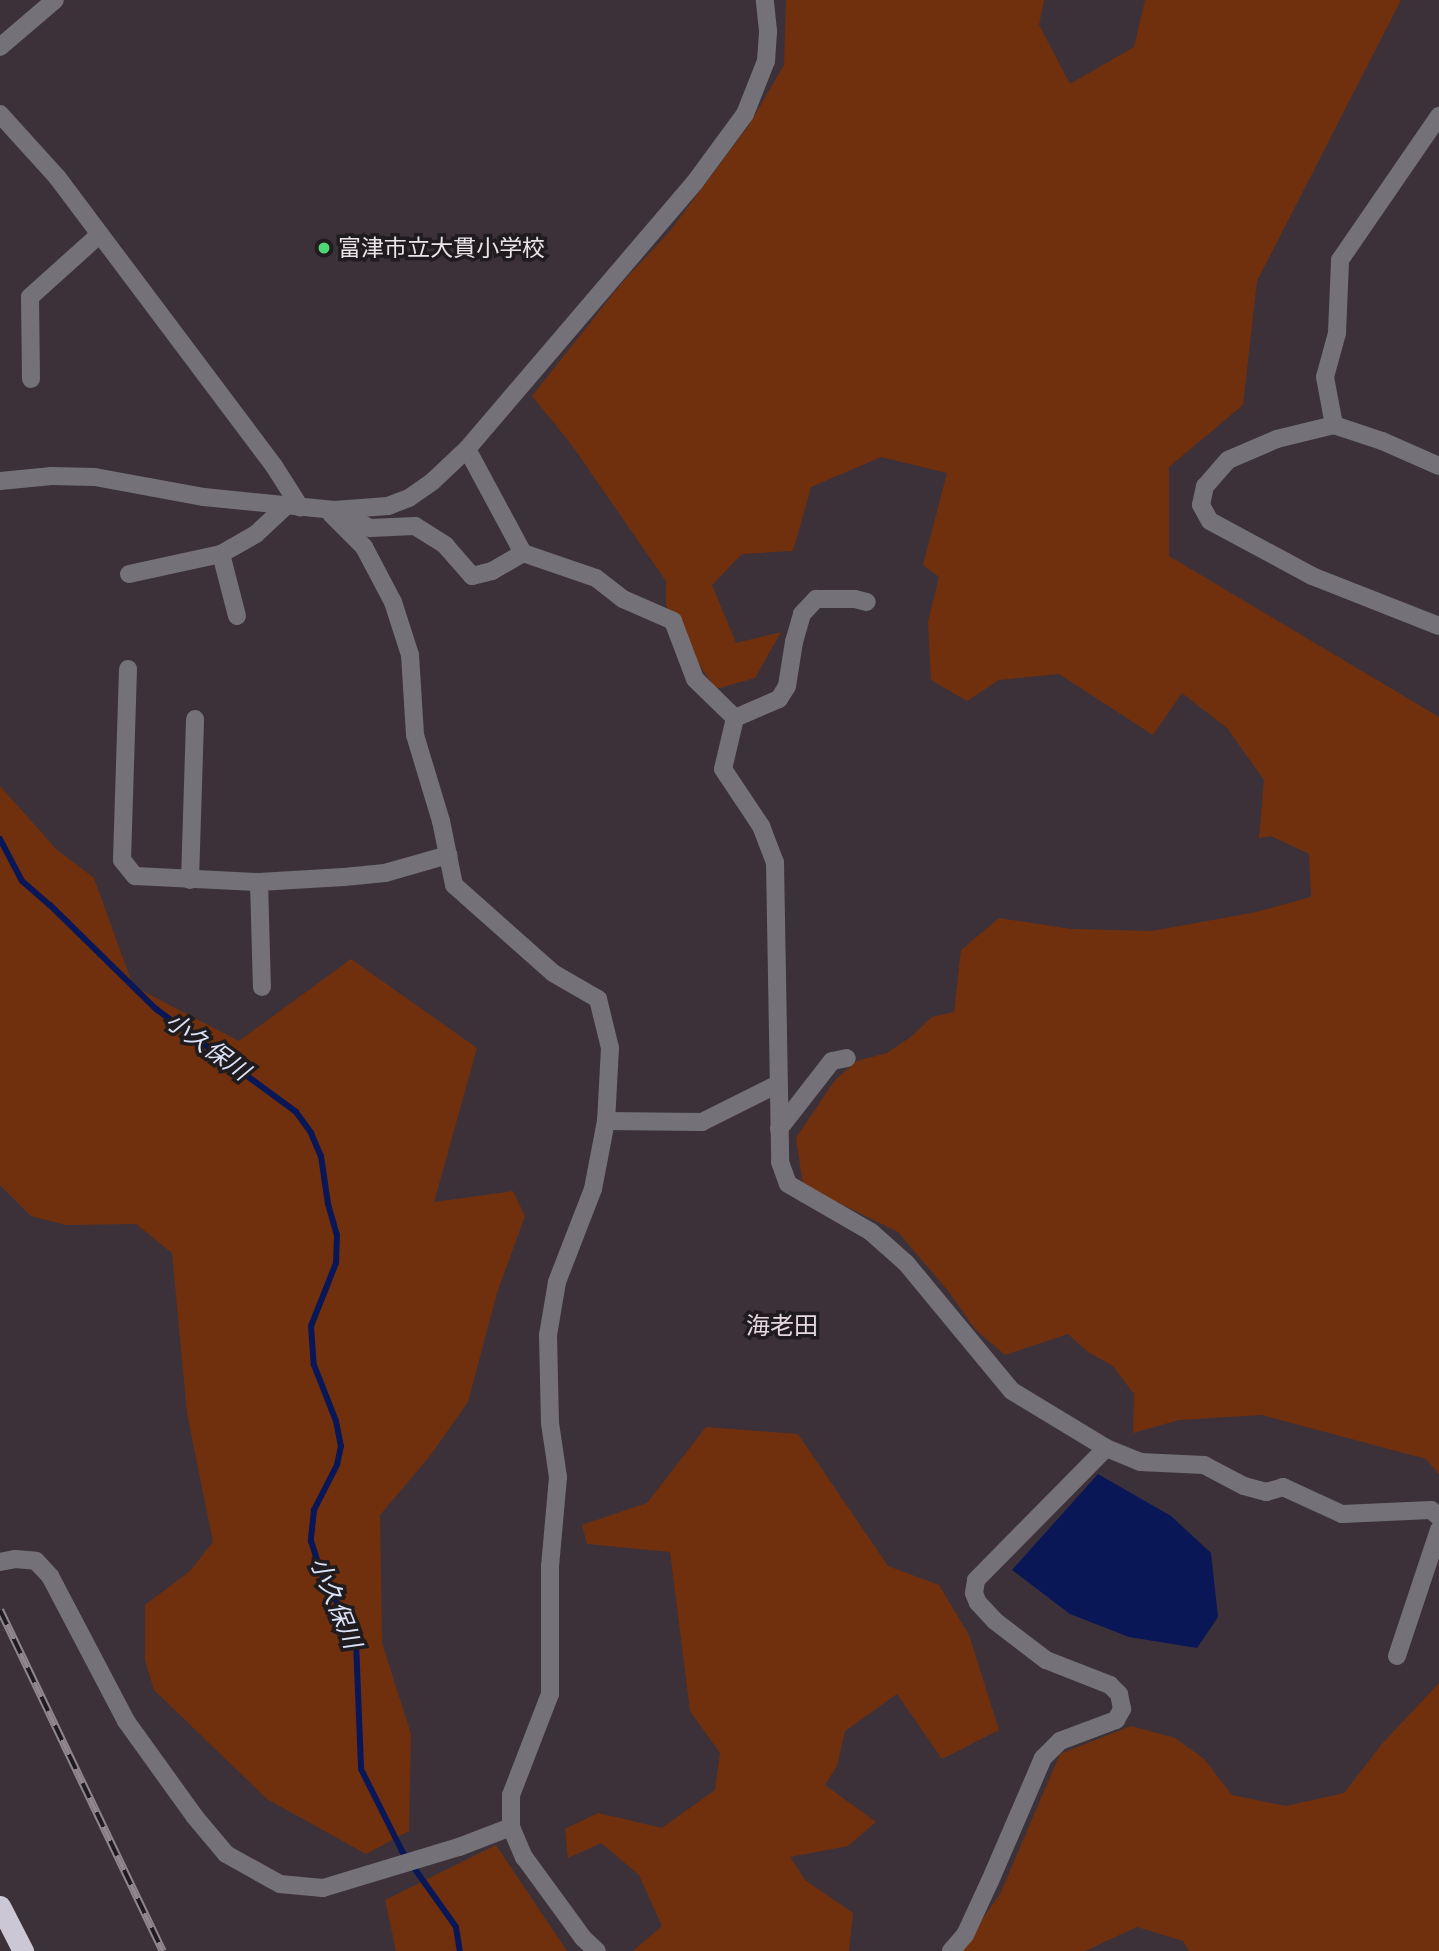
<!DOCTYPE html>
<meta charset="utf-8">
<style>
body{margin:0}
#map{position:relative;width:1439px;height:1951px;overflow:hidden;background:#3c3139;font-family:"Fira Sans","Noto Sans JP",sans-serif}
div>[style]{position:absolute}
.green>*{inset:0;background:#70300d}
.water>*{inset:0;background:#0a1757}
.stream>*{height:6px;margin:-3px;padding:0 3px;transform-origin:3px;border-radius:3px;background:#0a1757}
.minor>*{height:18px;margin:-9px;padding:0 9px;transform-origin:9px;border-radius:9px;background:#747278}
.highway>*{height:21px;margin:-10.5px;padding:0 10.5px;transform-origin:10.5px;border-radius:10.5px;background:#ccc7d5}
.rail>*{height:8px;margin-top:-4px;transform-origin:0;background:repeating-linear-gradient(90deg,#1f1b1e 0 16px,#90878e 0 32px);box-sizing:border-box;border-block:2px solid #90878e}
.dots>*{width:19px;height:19px;translate:-50% -50%;box-sizing:border-box;border:4px solid #1f1b1e;border-radius:50%}
span{translate:-50% -50%;white-space:nowrap;text-align:center;line-height:1.15;-webkit-text-stroke:7px #1f1b1e;paint-order:stroke}
.poi-label{font-size:23px;color:#eae3e8}
.left{translate:0 -50%;text-align:left}
.water-label{font-size:24px;color:#dbe3f7;font-style:italic}
.neighbourhood-label{font-size:24px;color:#e6d8e1}
</style>
<div id="map">
<div class="green">
<i style="clip-path:polygon(786px 0,1044px 0,1039px 25px,1070px 84px,1134px 47px,1145px 0,1401px 0,1257px 281px,1243px 405px,1169px 467px,1169px 556px,1439px 717px,1439px 1474px,1426px 1459px,1262px 1415px,1179px 1420px,1133px 1433px,1134px 1394px,1113px 1366px,1088px 1352px,1068px 1334px,1005px 1355px,975px 1329px,949px 1292px,898px 1232px,803px 1185px,796px 1138px,835px 1080px,857px 1061px,887px 1053px,912px 1036px,932px 1017px,954px 1012px,961px 950px,999px 918px,1071px 929px,1152px 931px,1256px 912px,1311px 897px,1309px 854px,1271px 836px,1259px 838px,1264px 780px,1227px 728px,1182px 693px,1153px 735px,1059px 674px,999px 680px,967px 701px,931px 680px,928px 622px,939px 577px,923px 565px,947px 473px,881px 457px,811px 487px,793px 551px,742px 554px,712px 585px,736px 643px,781px 632px,755px 678px,716px 689px,693px 656px,666px 605px,666px 581px,571px 444px,532px 396px,620px 285px,670px 231px,749px 125px,784px 65px)"></i>
<i style="clip-path:polygon(0 786px,56px 849px,94px 878px,133px 986px,239px 1041px,351px 959px,477px 1048px,434px 1202px,513px 1191px,525px 1216px,497px 1293px,468px 1402px,429px 1457px,380px 1515px,382px 1643px,411px 1734px,409px 1831px,366px 1854px,267px 1799px,154px 1690px,145px 1660px,145px 1605px,190px 1571px,213px 1542px,187px 1413px,172px 1253px,136px 1224px,66px 1225px,31px 1216px,0 1185px)"></i>
<i style="clip-path:polygon(706px 1427px,798px 1434px,888px 1566px,939px 1585px,969px 1635px,999px 1730px,942px 1759px,897px 1694px,845px 1731px,837px 1766px,825px 1785px,876px 1822px,848px 1846px,790px 1857px,805px 1880px,853px 1913px,849px 1951px,633px 1951px,662px 1926px,639px 1875px,601px 1843px,568px 1858px,565px 1829px,598px 1813px,662px 1828px,715px 1790px,720px 1753px,690px 1711px,670px 1552px,587px 1544px,582px 1525px,647px 1503px)"></i>
<i style="clip-path:polygon(1439px 1683px,1439px 1951px,1189px 1951px,1183px 1941px,1137px 1927px,1085px 1951px,960px 1951px,1000px 1894px,1060px 1754px,1131px 1726px,1175px 1738px,1204px 1759px,1232px 1795px,1286px 1806px,1344px 1793px,1382px 1744px)"></i>
<i style="clip-path:polygon(496px 1845px,567px 1951px,396px 1951px,385px 1900px)"></i>
</div>
<div class="water">
<i style="clip-path:polygon(1098px 1474px,1171px 1516px,1211px 1553px,1218px 1617px,1197px 1648px,1129px 1637px,1070px 1614px,1012px 1570px)"></i>
</div>
<div class="stream">
<i style="left:0;top:839px;width:47px;rotate:62.4deg"></i>
<i style="left:22px;top:881px;width:37px;rotate:41deg"></i>
<i style="left:50px;top:905px;width:148px;rotate:44.5deg"></i>
<i style="left:156px;top:1009px;width:174px;rotate:36.3deg"></i>
<i style="left:296px;top:1112px;width:26px;rotate:54deg"></i>
<i style="left:311px;top:1133px;width:25px;rotate:67deg"></i>
<i style="left:321px;top:1156px;width:49px;rotate:81.7deg"></i>
<i style="left:328px;top:1204px;width:32px;rotate:74deg"></i>
<i style="left:337px;top:1235px;width:28px;rotate:92deg"></i>
<i style="left:336px;top:1263px;width:68px;rotate:111.6deg"></i>
<i style="left:311px;top:1326px;width:39px;rotate:86deg"></i>
<i style="left:314px;top:1365px;width:60px;rotate:68.6deg"></i>
<i style="left:336px;top:1421px;width:25px;rotate:79deg"></i>
<i style="left:341px;top:1446px;width:19px;rotate:102deg"></i>
<i style="left:337px;top:1465px;width:51px;rotate:117.1deg"></i>
<i style="left:314px;top:1510px;width:31px;rotate:96deg"></i>
<i style="left:311px;top:1541px;width:42px;rotate:72deg"></i>
<i style="left:324px;top:1581px;width:52px;rotate:59deg"></i>
<i style="left:351px;top:1626px;width:17px;rotate:73deg"></i>
<i style="left:356px;top:1642px;width:127px;rotate:87.7deg"></i>
<i style="left:361px;top:1769px;width:92px;rotate:63.4deg"></i>
<i style="left:402px;top:1851px;width:93px;rotate:54.6deg"></i>
<i style="left:456px;top:1927px;width:24px;rotate:81deg"></i>
</div>
<div class="minor">
<i style="left:0;top:47px;width:72px;rotate:-40.5deg"></i>
<i style="left:0;top:114px;width:85px;rotate:47.9deg"></i>
<i style="left:57px;top:177px;width:361px;rotate:53.1deg"></i>
<i style="left:274px;top:466px;width:49px;rotate:57.6deg"></i>
<i style="left:31px;top:379px;width:82px;rotate:-90.7deg"></i>
<i style="left:30px;top:297px;width:94px;rotate:-42deg"></i>
<i style="left:1334px;top:425px;width:49px;rotate:-100.6deg"></i>
<i style="left:1325px;top:377px;width:46px;rotate:-74.7deg"></i>
<i style="left:1337px;top:333px;width:73px;rotate:-87.6deg"></i>
<i style="left:1340px;top:260px;width:175px;rotate:-55.5deg"></i>
<i style="left:467px;top:449px;width:118px;rotate:61.7deg"></i>
<i style="left:1439px;top:466px;width:62px;rotate:-156.3deg"></i>
<i style="left:1382px;top:441px;width:51px;rotate:-161.6deg"></i>
<i style="left:1334px;top:425px;width:59px;rotate:166.2deg"></i>
<i style="left:1277px;top:439px;width:53px;rotate:156.8deg"></i>
<i style="left:1228px;top:460px;width:35px;rotate:131deg"></i>
<i style="left:1205px;top:486px;width:19px;rotate:102deg"></i>
<i style="left:1201px;top:505px;width:18px;rotate:61deg"></i>
<i style="left:1210px;top:521px;width:116px;rotate:28.3deg"></i>
<i style="left:1312px;top:576px;width:136px;rotate:21.5deg"></i>
<i style="left:0;top:481px;width:52px;rotate:-5.5deg"></i>
<i style="left:52px;top:476px;width:43px;rotate:1.3deg"></i>
<i style="left:95px;top:477px;width:111px;rotate:10.4deg"></i>
<i style="left:204px;top:497px;width:131px;rotate:5.7deg"></i>
<i style="left:334px;top:510px;width:54px;rotate:-4.2deg"></i>
<i style="left:388px;top:506px;width:22px;rotate:-21deg"></i>
<i style="left:409px;top:498px;width:29px;rotate:-35deg"></i>
<i style="left:433px;top:481px;width:47px;rotate:-43.3deg"></i>
<i style="left:467px;top:449px;width:351px;rotate:-49.5deg"></i>
<i style="left:695px;top:182px;width:84px;rotate:-53.7deg"></i>
<i style="left:745px;top:114px;width:57px;rotate:-68.4deg"></i>
<i style="left:766px;top:61px;width:30px;rotate:-86deg"></i>
<i style="left:768px;top:31px;width:31px;rotate:-96deg"></i>
<i style="left:334px;top:510px;width:40px;rotate:26.6deg"></i>
<i style="left:370px;top:528px;width:45px;rotate:-2.5deg"></i>
<i style="left:415px;top:526px;width:36px;rotate:32deg"></i>
<i style="left:445px;top:545px;width:41px;rotate:48.9deg"></i>
<i style="left:472px;top:576px;width:21px;rotate:-14deg"></i>
<i style="left:492px;top:571px;width:36px;rotate:-30deg"></i>
<i style="left:523px;top:553px;width:77px;rotate:18.9deg"></i>
<i style="left:596px;top:578px;width:34px;rotate:38deg"></i>
<i style="left:623px;top:599px;width:55px;rotate:23.7deg"></i>
<i style="left:673px;top:621px;width:62px;rotate:69.2deg"></i>
<i style="left:695px;top:679px;width:56px;rotate:44.3deg"></i>
<i style="left:735px;top:718px;width:52px;rotate:103.2deg"></i>
<i style="left:723px;top:769px;width:69px;rotate:56.3deg"></i>
<i style="left:761px;top:826px;width:39px;rotate:69deg"></i>
<i style="left:775px;top:862px;width:300px;rotate:89deg"></i>
<i style="left:780px;top:1162px;width:23px;rotate:70deg"></i>
<i style="left:788px;top:1184px;width:96px;rotate:30deg"></i>
<i style="left:871px;top:1232px;width:47px;rotate:41.5deg"></i>
<i style="left:906px;top:1263px;width:166px;rotate:50.4deg"></i>
<i style="left:1012px;top:1391px;width:110px;rotate:31.2deg"></i>
<i style="left:1106px;top:1448px;width:37px;rotate:22deg"></i>
<i style="left:1140px;top:1462px;width:64px;rotate:2.7deg"></i>
<i style="left:1204px;top:1465px;width:45px;rotate:27.7deg"></i>
<i style="left:1244px;top:1486px;width:23px;rotate:15deg"></i>
<i style="left:1266px;top:1492px;width:18px;rotate:-16deg"></i>
<i style="left:1283px;top:1487px;width:65px;rotate:24.6deg"></i>
<i style="left:1342px;top:1514px;width:89px;rotate:-2.6deg"></i>
<i style="left:1431px;top:1510px;width:11px;rotate:41deg"></i>
<i style="left:331px;top:514px;width:47px;rotate:45deg"></i>
<i style="left:364px;top:547px;width:62px;rotate:62.2deg"></i>
<i style="left:393px;top:602px;width:56px;rotate:72.2deg"></i>
<i style="left:410px;top:655px;width:80px;rotate:86.4deg"></i>
<i style="left:415px;top:735px;width:90px;rotate:73.2deg"></i>
<i style="left:441px;top:821px;width:65px;rotate:78.5deg"></i>
<i style="left:454px;top:885px;width:132px;rotate:41.6deg"></i>
<i style="left:553px;top:973px;width:52px;rotate:30deg"></i>
<i style="left:598px;top:999px;width:50px;rotate:76.2deg"></i>
<i style="left:610px;top:1048px;width:73px;rotate:93.1deg"></i>
<i style="left:606px;top:1121px;width:69px;rotate:100.8deg"></i>
<i style="left:593px;top:1189px;width:100px;rotate:111.2deg"></i>
<i style="left:557px;top:1282px;width:54px;rotate:99.6deg"></i>
<i style="left:548px;top:1335px;width:88px;rotate:88.7deg"></i>
<i style="left:550px;top:1423px;width:55px;rotate:81.6deg"></i>
<i style="left:558px;top:1477px;width:89px;rotate:95.1deg"></i>
<i style="left:550px;top:1566px;width:128px;rotate:90deg"></i>
<i style="left:550px;top:1694px;width:108px;rotate:111.1deg"></i>
<i style="left:511px;top:1795px;width:32px;rotate:90deg"></i>
<i style="left:511px;top:1827px;width:33px;rotate:67deg"></i>
<i style="left:524px;top:1857px;width:100px;rotate:53.9deg"></i>
<i style="left:583px;top:1938px;width:19px;rotate:43deg"></i>
<i style="left:221px;top:554px;width:64px;rotate:75.5deg"></i>
<i style="left:129px;top:574px;width:94px;rotate:-12.3deg"></i>
<i style="left:221px;top:554px;width:40px;rotate:-29.7deg"></i>
<i style="left:256px;top:534px;width:41px;rotate:-43deg"></i>
<i style="left:128px;top:669px;width:191px;rotate:91.8deg"></i>
<i style="left:122px;top:860px;width:21px;rotate:51deg"></i>
<i style="left:135px;top:876px;width:124px;rotate:2.8deg"></i>
<i style="left:259px;top:882px;width:85px;rotate:-3.4deg"></i>
<i style="left:344px;top:877px;width:41px;rotate:-5.6deg"></i>
<i style="left:385px;top:873px;width:66px;rotate:-15.9deg"></i>
<i style="left:735px;top:718px;width:48px;rotate:-23.4deg"></i>
<i style="left:779px;top:699px;width:15px;rotate:-58deg"></i>
<i style="left:787px;top:686px;width:45px;rotate:-81deg"></i>
<i style="left:794px;top:642px;width:29px;rotate:-74deg"></i>
<i style="left:802px;top:614px;width:21px;rotate:-47deg"></i>
<i style="left:816px;top:599px;width:39px"></i>
<i style="left:855px;top:599px;width:12px;rotate:14deg"></i>
<i style="left:190px;top:880px;width:161px;rotate:-88.2deg"></i>
<i style="left:259px;top:882px;width:105px;rotate:88.4deg"></i>
<i style="left:606px;top:1121px;width:96px;rotate:0.6deg"></i>
<i style="left:702px;top:1122px;width:85px;rotate:-26.6deg"></i>
<i style="left:779px;top:1129px;width:86px;rotate:-52.1deg"></i>
<i style="left:832px;top:1061px;width:15px;rotate:-11deg"></i>
<i style="left:0;top:1562px;width:15px;rotate:-11deg"></i>
<i style="left:15px;top:1559px;width:21px;rotate:5deg"></i>
<i style="left:36px;top:1561px;width:21px;rotate:47deg"></i>
<i style="left:50px;top:1576px;width:164px;rotate:62.3deg"></i>
<i style="left:126px;top:1721px;width:118px;rotate:54.3deg"></i>
<i style="left:195px;top:1817px;width:48px;rotate:50deg"></i>
<i style="left:226px;top:1854px;width:62px;rotate:29.1deg"></i>
<i style="left:280px;top:1884px;width:43px;rotate:5.3deg"></i>
<i style="left:323px;top:1888px;width:142px;rotate:-16.8deg"></i>
<i style="left:459px;top:1847px;width:56px;rotate:-21deg"></i>
<i style="left:1397px;top:1656px;width:133px;rotate:-71.6deg"></i>
<i style="left:951px;top:1951px;width:21px;rotate:-49deg"></i>
<i style="left:965px;top:1935px;width:60px;rotate:-65.2deg"></i>
<i style="left:990px;top:1881px;width:134px;rotate:-66.7deg"></i>
<i style="left:1043px;top:1758px;width:24px;rotate:-45deg"></i>
<i style="left:1060px;top:1741px;width:60px;rotate:-20.6deg"></i>
<i style="left:1116px;top:1720px;width:13px;rotate:-61deg"></i>
<i style="left:1122px;top:1709px;width:15px;rotate:-101deg"></i>
<i style="left:1119px;top:1694px;width:13px;rotate:-135deg"></i>
<i style="left:1110px;top:1685px;width:69px;rotate:-158.7deg"></i>
<i style="left:1046px;top:1660px;width:64px;rotate:-142.6deg"></i>
<i style="left:995px;top:1621px;width:25px;rotate:-133deg"></i>
<i style="left:978px;top:1603px;width:11px;rotate:-112deg"></i>
<i style="left:974px;top:1593px;width:13px;rotate:-81deg"></i>
<i style="left:976px;top:1580px;width:185px;rotate:-45.4deg"></i>
</div>
<div class="highway">
<i style="left:0;top:1906px;width:51px;rotate:62.9deg"></i>
</div>
<div class="rail">
<i style="left:0;top:1610px;width:378px;rotate:64.5deg"></i>
</div>
<div class="dots">
<i style="left:324px;top:248px;background:#50d675"></i>
</div>
<div class="poi-label">
<span class="left" style="left:338px;top:248px">富津市立大貫小学校</span>
</div>
<div class="water-label">
<span style="left:207px;top:1047px;rotate:36deg">小久保川</span>
<span style="left:335px;top:1603px;rotate:68deg">小久保川</span>
</div>
<div class="neighbourhood-label">
<span style="left:782px;top:1327px">海老田</span>
</div>
</div>
